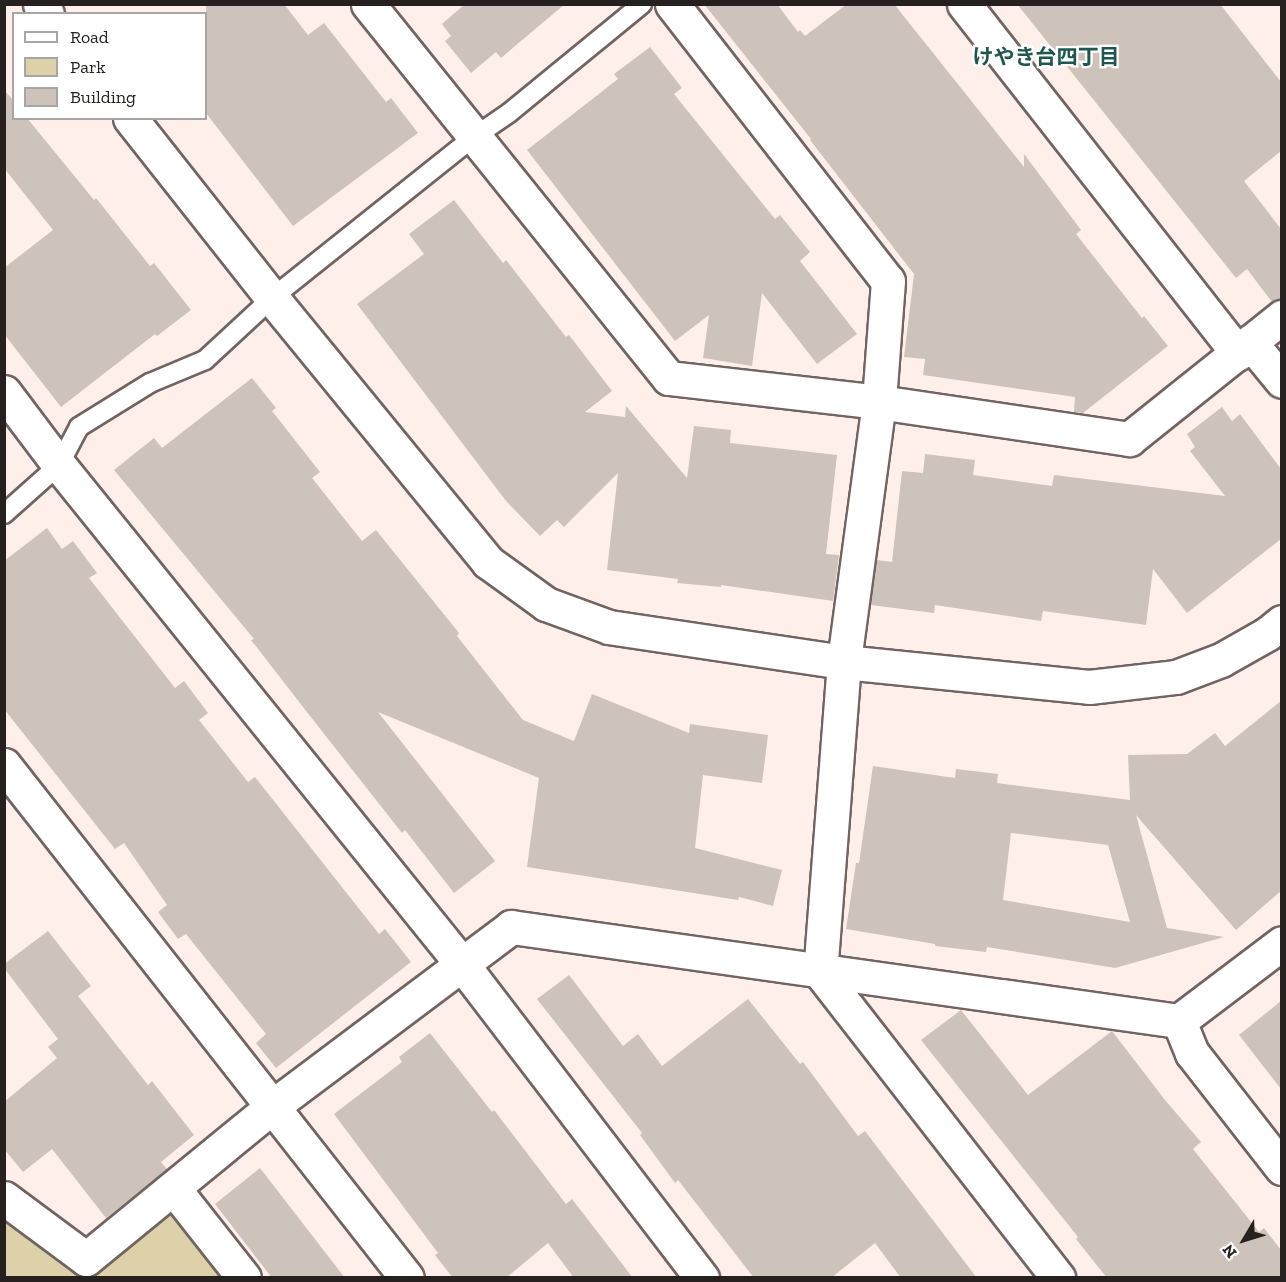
<!DOCTYPE html>
<meta charset="utf-8">
<style>
body{margin:0}
#map{position:relative;width:1286px;height:1282px;overflow:hidden;background:#ffefeb;font-family:"Zilla Slab","Noto Sans JP",serif}
div>[style]{position:absolute}
.green>*{inset:0;background:#ddd1aa}
.building>*{inset:0;background:#cec3ba}
.roads{filter:drop-shadow(2px 0 #716461) drop-shadow(-2px 0 #716461) drop-shadow(0 2px #716461) drop-shadow(0 -2px #716461)}
.service>*{height:18px;margin:-9px;padding:0 9px;transform-origin:9px;border-radius:9px;background:#fff}
.minor>*{height:33px;margin:-16.5px;padding:0 16.5px;transform-origin:16.5px;border-radius:16.5px;background:#fff}
.tertiary>*{height:33px;margin:-16.5px;padding:0 16.5px;transform-origin:16.5px;border-radius:16.5px;background:#fff}
span{translate:-50% -50%;white-space:nowrap;text-align:center;line-height:1.15;-webkit-text-stroke:4.5px #fff;paint-order:stroke}
.neighbourhood-label{font-size:21px;color:#1f574f;font-weight:700}
.frame{position:absolute;inset:0;border:6px solid #26201f;pointer-events:none}
.legend{position:absolute;left:12px;top:12px;width:195px;height:108px;box-sizing:border-box;background:#fff;border:2px solid #a8a6a5;margin:0;padding:8px 10px;list-style:none;font-size:18px;color:#26201f}
.legend li{display:flex;align-items:center;gap:12px;height:30px}
.legend b{width:30px;border:2px solid #a8a6a5}
.north{position:absolute;left:1214px;top:1210px;width:60px;height:60px;-webkit-text-stroke:4px #fff;paint-order:stroke;rotate:232deg;font-size:16px;font-weight:700;line-height:24px;text-align:center;color:#26201f}
.north::after{content:'';display:block;margin:auto;width:21px;height:27px;background:#26201f;clip-path:polygon(50% 0,100% 100%,50% 72%,0 100%)}
</style>
<div id="map">
<div class="green">
<i style="clip-path:polygon(179px 1203px,235px 1277px,5px 1277px,4px 1213px,88px 1277px)"></i>
</div>
<div class="building">
<i style="clip-path:polygon(206px 4px,284px 4px,308px 35px,324px 23px,386px 102px,391px 98px,418px 133px,293px 226px,206px 113px)"></i>
<i style="clip-path:polygon(465px 4px,565px 4px,501px 58px,496px 52px,471px 73px,445px 41px,451px 36px,442px 24px)"></i>
<i style="clip-path:polygon(704px 4px,777px 4px,798px 32px,800px 30px,805px 36px,847px 4px,894px 4px,1024px 167px,1024px 154px,1081px 230px,1076px 234px,1142px 318px,1144px 316px,1168px 346px,1083px 413px,1074px 412px,1075px 397px,923px 375px,925px 359px,904px 357px,914px 274px,810px 140px,811px 139px)"></i>
<i style="clip-path:polygon(1017px 4px,1220px 4px,1281px 82px,1281px 151px,1244px 181px,1281px 229px,1281px 299px,1272px 302px,1247px 269px,1236px 278px)"></i>
<i style="clip-path:polygon(650px 47px,682px 88px,674px 94px,775px 219px,780px 215px,810px 252px,800px 261px,857px 334px,817px 364px,762px 293px,752px 366px,703px 358px,709px 315px,675px 341px,527px 150px,618px 79px,614px 74px)"></i>
<i style="clip-path:polygon(4px 90px,14px 101px,14px 118px,27px 118px,94px 200px,96px 198px,150px 266px,154px 263px,191px 310px,157px 336px,155px 334px,61px 407px,4px 334px,4px 268px,53px 230px,4px 168px)"></i>
<i style="clip-path:polygon(454px 200px,503px 263px,506px 260px,566px 337px,569px 335px,612px 391px,585px 412px,625px 417px,626px 406px,687px 478px,694px 426px,731px 430px,730px 443px,837px 455px,826px 554px,839px 555px,833px 601px,721px 585px,721px 587px,677px 583px,678px 579px,607px 570px,618px 473px,564px 527px,557px 520px,540px 536px,506px 501px,357px 304px,424px 254px,409px 234px)"></i>
<i style="clip-path:polygon(252px 378px,276px 408px,272px 411px,320px 472px,312px 478px,362px 541px,376px 530px,459px 633px,457px 636px,523px 720px,574px 741px,592px 694px,689px 733px,690px 724px,768px 735px,762px 783px,703px 775px,695px 848px,782px 870px,773px 906px,739px 897px,738px 900px,527px 867px,539px 778px,378px 712px,495px 861px,454px 893px,405px 830px,402px 833px,303px 707px,251px 640px,254px 639px,114px 470px,154px 438px,162px 448px)"></i>
<i style="clip-path:polygon(1222px 407px,1232px 421px,1240px 414px,1281px 469px,1281px 539px,1187px 613px,1153px 569px,1146px 625px,1043px 611px,1041px 621px,935px 605px,934px 613px,871px 605px,877px 560px,892px 562px,902px 471px,923px 473px,925px 454px,975px 460px,973px 475px,1052px 486px,1054px 475px,1225px 496px,1190px 451px,1195px 447px,1187px 434px)"></i>
<i style="clip-path:polygon(47px 528px,62px 549px,73px 541px,97px 573px,89px 578px,175px 688px,184px 681px,208px 713px,199px 720px,248px 782px,255px 777px,379px 934px,385px 929px,411px 962px,276px 1068px,256px 1043px,266px 1034px,186px 934px,178px 939px,158px 912px,167px 905px,124px 843px,115px 849px,4px 709px,4px 561px)"></i>
<i style="clip-path:polygon(evenodd,1281px 701px,1281px 891px,1236px 930px,1136px 815px,1167px 928px,1224px 937px,1115px 968px,987px 947px,986px 952px,935px 946px,935px 944px,846px 929px,856px 863px,859px 863px,873px 766px,955px 778px,956px 769px,998px 774px,997px 783px,1130px 800px,1128px 755px,1187px 754px,1215px 733px,1225px 746px,1281px 701px,1011px 833px,1108px 845px,1130px 922px,1003px 900px,1011px 833px)"></i>
<i style="clip-path:polygon(48px 931px,91px 986px,78px 996px,148px 1085px,152px 1081px,194px 1135px,161px 1162px,167px 1169px,106px 1218px,52px 1149px,23px 1172px,4px 1149px,4px 1102px,57px 1058px,48px 1047px,58px 1039px,4px 968px,4px 964px)"></i>
<i style="clip-path:polygon(569px 975px,623px 1046px,638px 1034px,662px 1066px,748px 999px,800px 1064px,803px 1062px,858px 1136px,865px 1131px,977px 1278px,901px 1278px,875px 1243px,831px 1278px,754px 1278px,678px 1180px,675px 1183px,640px 1135px,642px 1133px,537px 999px)"></i>
<i style="clip-path:polygon(1281px 1001px,1281px 1089px,1239px 1035px)"></i>
<i style="clip-path:polygon(961px 1010px,1028px 1095px,1112px 1031px,1165px 1100px,1201px 1142px,1193px 1149px,1259px 1232px,1264px 1228px,1281px 1250px,1281px 1278px,1107px 1278px,1076px 1239px,1078px 1237px,921px 1040px)"></i>
<i style="clip-path:polygon(430px 1033px,492px 1112px,494px 1110px,566px 1204px,572px 1199px,633px 1278px,574px 1278px,548px 1243px,506px 1278px,453px 1278px,435px 1255px,438px 1253px,334px 1114px,402px 1062px,399px 1057px)"></i>
<i style="clip-path:polygon(260px 1168px,345px 1278px,272px 1278px,215px 1204px)"></i>
</div>
<div class="roads">
<div class="service">
<i style="left:4px;top:514px;width:74px;rotate:-41.7deg"></i>
<i style="left:59px;top:465px;width:43px;rotate:-62.2deg"></i>
<i style="left:79px;top:427px;width:84px;rotate:-31.8deg"></i>
<i style="left:150px;top:383px;width:60px;rotate:-22.7deg"></i>
<i style="left:205px;top:360px;width:91px;rotate:-42.8deg"></i>
<i style="left:272px;top:298px;width:258px;rotate:-38.6deg"></i>
<i style="left:474px;top:137px;width:42px;rotate:-34.4deg"></i>
<i style="left:509px;top:113px;width:172px;rotate:-39.3deg"></i>
</div>
<div class="minor">
<i style="left:368px;top:4px;width:480px;rotate:51.2deg"></i>
<i style="left:669px;top:378px;width:211px;rotate:6.5deg"></i>
<i style="left:879px;top:402px;width:253px;rotate:8.4deg"></i>
<i style="left:1129px;top:439px;width:196px;rotate:-38.6deg"></i>
<i style="left:672px;top:4px;width:351px;rotate:52.1deg"></i>
<i style="left:888px;top:281px;width:121px;rotate:94.3deg"></i>
<i style="left:879px;top:402px;width:262px;rotate:97.7deg"></i>
<i style="left:844px;top:662px;width:311px;rotate:94.4deg"></i>
<i style="left:820px;top:972px;width:388px;rotate:52.1deg"></i>
<i style="left:964px;top:4px;width:444px;rotate:51.9deg"></i>
<i style="left:1250px;top:342px;width:50px;rotate:50.6deg"></i>
<i style="left:4px;top:392px;width:91px;rotate:53deg"></i>
<i style="left:59px;top:465px;width:640px;rotate:51.09deg"></i>
<i style="left:461px;top:963px;width:397px;rotate:52.6deg"></i>
<i style="left:4px;top:765px;width:652px;rotate:51.85deg"></i>
<i style="left:1179px;top:1021px;width:35px;rotate:68deg"></i>
<i style="left:1192px;top:1053px;width:146px;rotate:52deg"></i>
<i style="left:174px;top:1189px;width:113px;rotate:51.8deg"></i>
<i style="left:4px;top:1198px;width:102px;rotate:36.6deg"></i>
<i style="left:86px;top:1259px;width:242px;rotate:-39.3deg"></i>
<i style="left:273px;top:1106px;width:298px;rotate:-36.9deg"></i>
<i style="left:511px;top:927px;width:675px;rotate:8.01deg"></i>
<i style="left:1179px;top:1021px;width:129px;rotate:-37.1deg"></i>
</div>
<div class="tertiary">
<i style="left:40px;top:4px;width:12px;rotate:55deg"></i>
<i style="left:130px;top:118px;width:229px;rotate:51.7deg"></i>
<i style="left:272px;top:298px;width:341px;rotate:50.7deg"></i>
<i style="left:488px;top:562px;width:72px;rotate:35.9deg"></i>
<i style="left:546px;top:604px;width:67px;rotate:20.1deg"></i>
<i style="left:609px;top:627px;width:238px;rotate:8.5deg"></i>
<i style="left:844px;top:662px;width:246px;rotate:5.8deg"></i>
<i style="left:1089px;top:687px;width:88px;rotate:-6.6deg"></i>
<i style="left:1176px;top:677px;width:48px;rotate:-20.7deg"></i>
<i style="left:1221px;top:660px;width:53px;rotate:-29.5deg"></i>
<i style="left:1267px;top:634px;width:19px;rotate:-39deg"></i>
</div>
</div>
<div class="neighbourhood-label">
<span style="left:1046px;top:57px">けやき台四丁目</span>
</div>
<div class="frame"></div>
<ul class="legend">
<li><b style="height:8px;background:#fff"></b>Road</li>
<li><b style="height:16px;background:#ddd1aa"></b>Park</li>
<li><b style="height:16px;background:#cec3ba"></b>Building</li>
</ul>
<div class="north">N</div>
</div>
